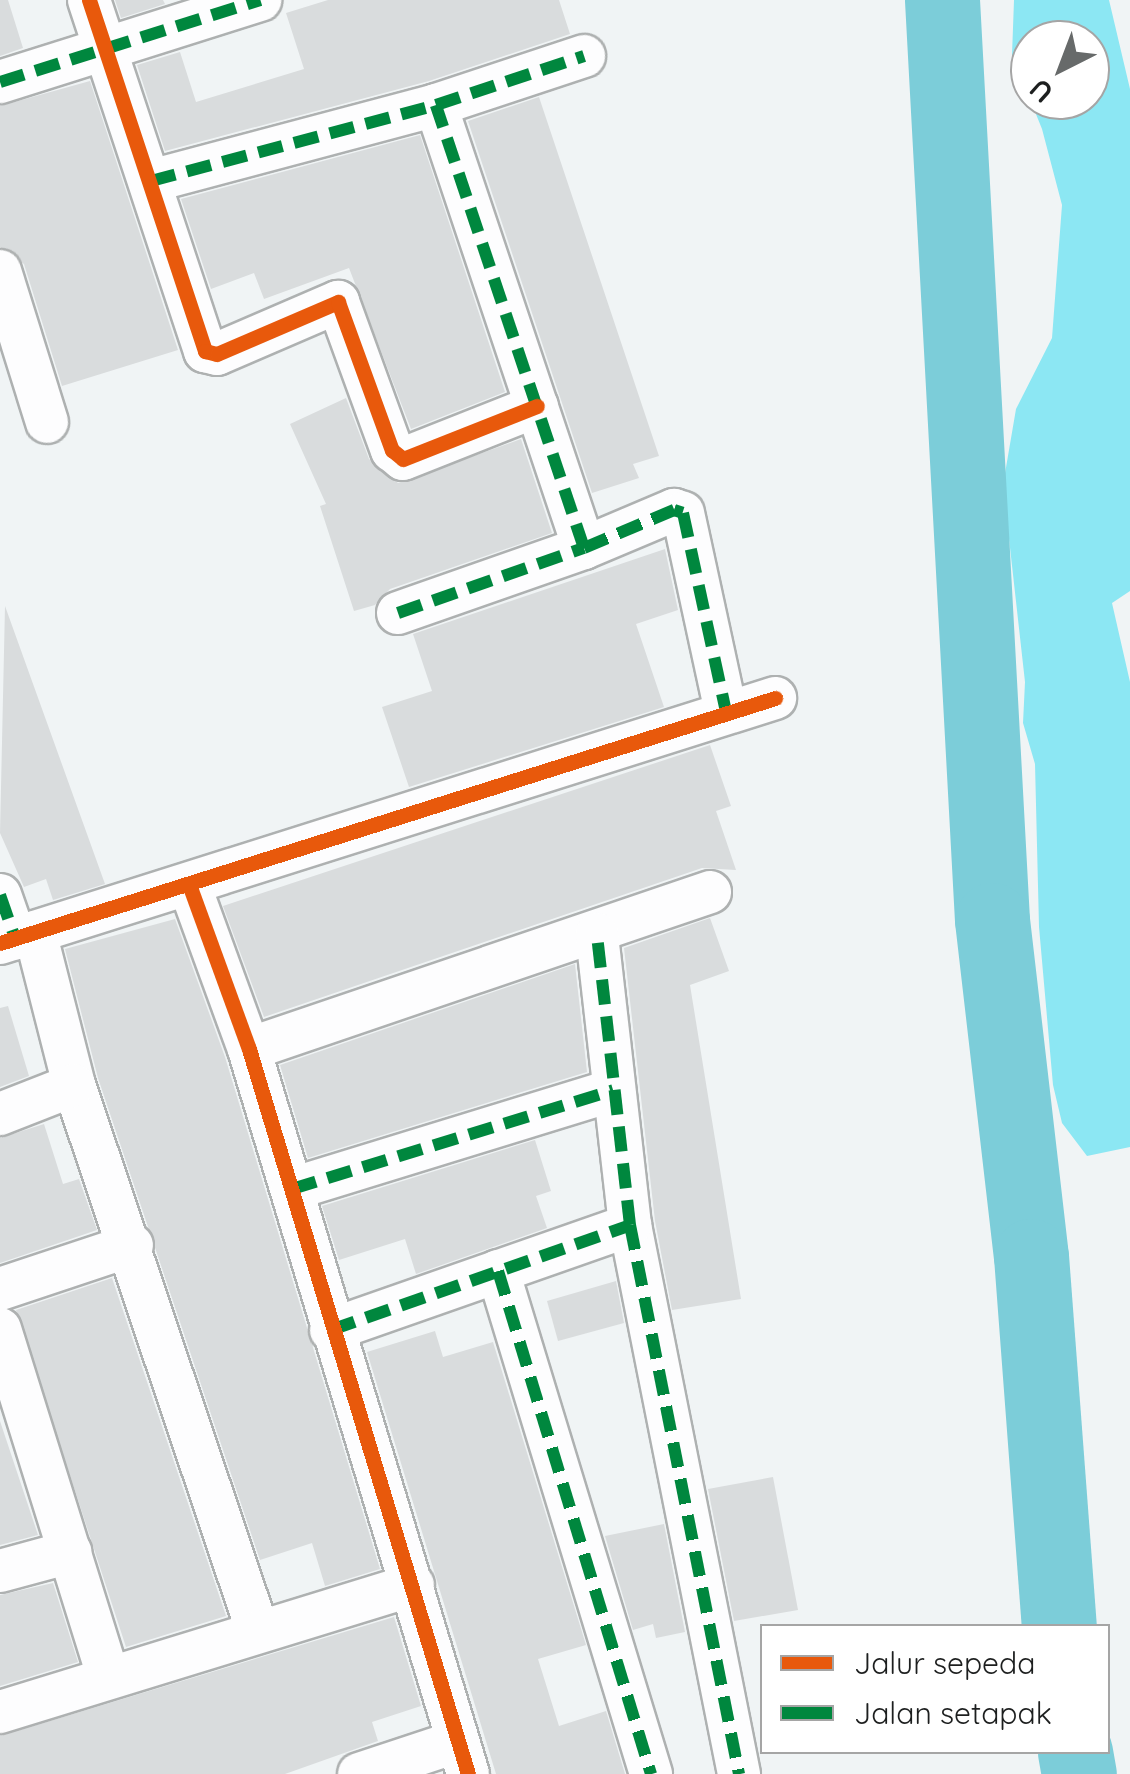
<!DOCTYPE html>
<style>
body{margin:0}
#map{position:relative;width:1130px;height:1774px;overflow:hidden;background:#f0f4f5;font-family:Quicksand,sans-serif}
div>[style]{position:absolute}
.forest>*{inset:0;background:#8ce7f3}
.river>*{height:75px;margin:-37.5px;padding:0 37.5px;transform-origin:37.5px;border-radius:37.5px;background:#7ccdd9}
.building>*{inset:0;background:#d9dcdd}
.roads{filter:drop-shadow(2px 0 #aeb1b1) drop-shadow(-2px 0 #aeb1b1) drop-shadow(0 2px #aeb1b1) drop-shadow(0 -2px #aeb1b1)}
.minor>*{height:42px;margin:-21px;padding:0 21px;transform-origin:21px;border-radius:21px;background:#fdfdfe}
.quiet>*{height:12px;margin-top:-6px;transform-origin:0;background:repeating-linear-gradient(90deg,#00873e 0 25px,transparent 0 37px)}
.cycleway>*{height:15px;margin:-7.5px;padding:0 7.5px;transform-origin:7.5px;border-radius:7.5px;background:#e8590c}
span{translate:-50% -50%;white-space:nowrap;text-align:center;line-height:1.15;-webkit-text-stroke:8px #fff;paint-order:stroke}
.legend{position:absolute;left:760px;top:1624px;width:350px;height:130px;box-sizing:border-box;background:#fff;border:2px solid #a5a5a5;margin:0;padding:12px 18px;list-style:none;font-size:30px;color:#1d1f1f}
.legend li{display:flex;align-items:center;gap:20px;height:50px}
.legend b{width:50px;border:2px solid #a5a5a5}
.north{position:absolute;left:1010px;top:20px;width:100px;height:100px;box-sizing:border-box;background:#fff;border:2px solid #a5a5a5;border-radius:50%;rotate:222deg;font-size:28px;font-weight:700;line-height:40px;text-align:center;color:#1d1f1f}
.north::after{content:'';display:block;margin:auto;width:35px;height:45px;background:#676a6a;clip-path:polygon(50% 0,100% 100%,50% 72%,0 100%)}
</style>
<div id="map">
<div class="forest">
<i style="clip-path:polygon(evenodd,1014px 0,1109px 0,1130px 89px,1130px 591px,1112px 603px,1130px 682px,1130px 1147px,1087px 1156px,1062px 1123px,1053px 1085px,1039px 927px,1035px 764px,1023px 723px,1025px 682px,1003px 485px,1016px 409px,1052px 338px,1062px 205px,1042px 129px,1012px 55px,1014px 0,1030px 40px,1090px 40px,1090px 100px,1030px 100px,1030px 40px)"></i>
</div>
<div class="river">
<i style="left:942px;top:0;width:921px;rotate:86.89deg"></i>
<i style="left:992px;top:920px;width:338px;rotate:83.4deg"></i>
<i style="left:1031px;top:1256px;width:371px;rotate:85.7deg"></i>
<i style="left:1075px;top:1752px;width:22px;rotate:80deg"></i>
</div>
<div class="building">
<i style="clip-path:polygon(0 0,8px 0,23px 48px,0 56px)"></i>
<i style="clip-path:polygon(115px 0,163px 0,165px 4px,121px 18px)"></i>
<i style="clip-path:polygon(328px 0,559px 0,570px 34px,429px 81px,165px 151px,137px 65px,180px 52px,196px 102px,304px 69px,286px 13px)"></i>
<i style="clip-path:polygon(90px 81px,178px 350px,62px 386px,24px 264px,0 247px,0 106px)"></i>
<i style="clip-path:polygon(539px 97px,659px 456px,633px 464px,639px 478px,592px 493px,468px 121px)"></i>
<i style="clip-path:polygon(420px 135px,505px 392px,411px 429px,349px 268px,264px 299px,254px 273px,211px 289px,181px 199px)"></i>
<i style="clip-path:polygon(346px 398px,369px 459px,398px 483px,521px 439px,552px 533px,390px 589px,375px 605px,354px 611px,320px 506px,326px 504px,290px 424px)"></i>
<i style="clip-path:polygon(665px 549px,678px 610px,636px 624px,664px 707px,409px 787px,382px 707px,432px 691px,413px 634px)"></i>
<i style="clip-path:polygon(5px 606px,105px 884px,53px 900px,46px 879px,24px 887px,0 833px)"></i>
<i style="clip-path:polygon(710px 745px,731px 806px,716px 811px,736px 870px,702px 868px,264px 1017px,223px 906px)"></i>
<i style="clip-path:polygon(710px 918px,729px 971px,690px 985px,741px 1299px,672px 1310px,655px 1221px,624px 948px)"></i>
<i style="clip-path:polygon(175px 919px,225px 1057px,380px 1569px,325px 1586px,312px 1543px,260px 1560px,98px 1078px,65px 949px)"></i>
<i style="clip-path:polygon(575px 964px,587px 1072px,308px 1158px,280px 1065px)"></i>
<i style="clip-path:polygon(8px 1006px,29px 1076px,0 1087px,0 1008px)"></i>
<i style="clip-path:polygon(44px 1124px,63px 1184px,79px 1179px,97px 1230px,0 1263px,0 1138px)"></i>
<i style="clip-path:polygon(535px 1140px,551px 1191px,536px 1196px,547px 1228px,416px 1274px,405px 1239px,339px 1260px,322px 1206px)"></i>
<i style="clip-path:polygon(112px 1278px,226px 1616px,126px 1647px,16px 1310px)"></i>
<i style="clip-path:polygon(616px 1281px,624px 1323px,558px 1341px,547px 1301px)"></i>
<i style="clip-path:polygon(435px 1331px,443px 1357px,493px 1342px,586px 1645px,538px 1659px,559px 1726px,606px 1711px,625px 1774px,496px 1774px,367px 1352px)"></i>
<i style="clip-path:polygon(0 1421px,38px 1535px,0 1545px)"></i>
<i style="clip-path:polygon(773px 1477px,798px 1610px,734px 1621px,708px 1489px)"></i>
<i style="clip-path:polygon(664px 1524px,685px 1632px,656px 1638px,653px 1624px,633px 1630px,605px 1536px)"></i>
<i style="clip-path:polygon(53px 1583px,78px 1662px,0 1686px,0 1595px)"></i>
<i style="clip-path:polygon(394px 1617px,421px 1706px,372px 1722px,378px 1741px,285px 1774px,0 1774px,0 1736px)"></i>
</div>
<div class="roads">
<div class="minor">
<i style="left:89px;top:0;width:370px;rotate:71.7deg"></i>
<i style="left:205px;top:351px;width:12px;rotate:14deg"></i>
<i style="left:217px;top:354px;width:132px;rotate:-23.3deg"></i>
<i style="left:338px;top:302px;width:158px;rotate:70deg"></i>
<i style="left:392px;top:450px;width:14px;rotate:39deg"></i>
<i style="left:403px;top:459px;width:144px;rotate:-21.6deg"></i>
<i style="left:0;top:82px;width:273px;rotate:-17.5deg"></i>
<i style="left:151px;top:181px;width:295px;rotate:-14.9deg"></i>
<i style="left:436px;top:105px;width:156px;rotate:-18.3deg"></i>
<i style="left:0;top:271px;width:158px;rotate:72.7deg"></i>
<i style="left:584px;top:548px;width:98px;rotate:-22.9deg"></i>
<i style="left:674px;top:510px;width:9px;rotate:18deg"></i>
<i style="left:683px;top:513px;width:204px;rotate:77.8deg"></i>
<i style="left:398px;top:613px;width:197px;rotate:-19.3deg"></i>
<i style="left:584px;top:548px;width:467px;rotate:-108.5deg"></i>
<i style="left:190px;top:887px;width:172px;rotate:70deg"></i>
<i style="left:249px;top:1049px;width:757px;rotate:73.19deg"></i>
<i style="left:0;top:895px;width:46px;rotate:70.8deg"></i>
<i style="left:35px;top:932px;width:158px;rotate:75.7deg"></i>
<i style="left:74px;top:1085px;width:574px;rotate:71.41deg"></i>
<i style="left:0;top:943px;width:813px;rotate:-17.54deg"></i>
<i style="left:249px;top:1049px;width:487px;rotate:-18.8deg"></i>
<i style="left:0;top:1114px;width:79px;rotate:-21.4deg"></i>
<i style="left:292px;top:1189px;width:336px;rotate:-17.1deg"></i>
<i style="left:630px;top:1225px;width:560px;rotate:78.77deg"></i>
<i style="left:498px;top:1271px;width:526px;rotate:73.08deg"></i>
<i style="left:0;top:1289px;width:139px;rotate:-18.4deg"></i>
<i style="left:0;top:1329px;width:362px;rotate:72.7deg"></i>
<i style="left:331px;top:1330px;width:317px;rotate:-19.3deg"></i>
<i style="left:630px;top:1225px;width:293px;rotate:-96.5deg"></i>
<i style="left:0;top:1571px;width:73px;rotate:-15.2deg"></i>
<i style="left:0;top:1712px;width:432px;rotate:-17.1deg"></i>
<i style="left:359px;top:1774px;width:102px;rotate:-18.3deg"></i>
</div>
</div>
<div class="quiet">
<i style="left:0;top:82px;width:273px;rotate:-17.5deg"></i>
<i style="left:151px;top:181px;width:295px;rotate:-14.9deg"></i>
<i style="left:436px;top:105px;width:156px;rotate:-18.3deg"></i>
<i style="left:584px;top:548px;width:98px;rotate:-22.9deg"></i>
<i style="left:674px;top:510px;width:9px;rotate:18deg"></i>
<i style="left:683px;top:513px;width:204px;rotate:77.8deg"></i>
<i style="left:398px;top:613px;width:197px;rotate:-19.3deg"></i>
<i style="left:584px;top:548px;width:467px;rotate:-108.5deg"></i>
<i style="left:0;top:895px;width:46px;rotate:70.8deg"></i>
<i style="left:292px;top:1189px;width:336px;rotate:-17.1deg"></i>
<i style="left:630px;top:1225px;width:560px;rotate:78.77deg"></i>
<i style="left:498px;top:1271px;width:526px;rotate:73.08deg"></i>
<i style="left:331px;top:1330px;width:317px;rotate:-19.3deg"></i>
<i style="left:630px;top:1225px;width:293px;rotate:-96.5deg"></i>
</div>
<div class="cycleway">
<i style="left:89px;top:0;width:370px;rotate:71.7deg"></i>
<i style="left:205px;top:351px;width:12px;rotate:14deg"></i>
<i style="left:217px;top:354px;width:132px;rotate:-23.3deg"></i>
<i style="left:338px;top:302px;width:158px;rotate:70deg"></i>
<i style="left:392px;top:450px;width:14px;rotate:39deg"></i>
<i style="left:403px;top:459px;width:144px;rotate:-21.6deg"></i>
<i style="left:190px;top:887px;width:172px;rotate:70deg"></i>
<i style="left:249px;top:1049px;width:757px;rotate:73.19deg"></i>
<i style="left:0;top:943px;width:813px;rotate:-17.54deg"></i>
</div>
<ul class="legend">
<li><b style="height:12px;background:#e8590c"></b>Jalur sepeda</li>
<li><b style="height:12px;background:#00873e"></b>Jalan setapak</li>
</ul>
<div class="north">U</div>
</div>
